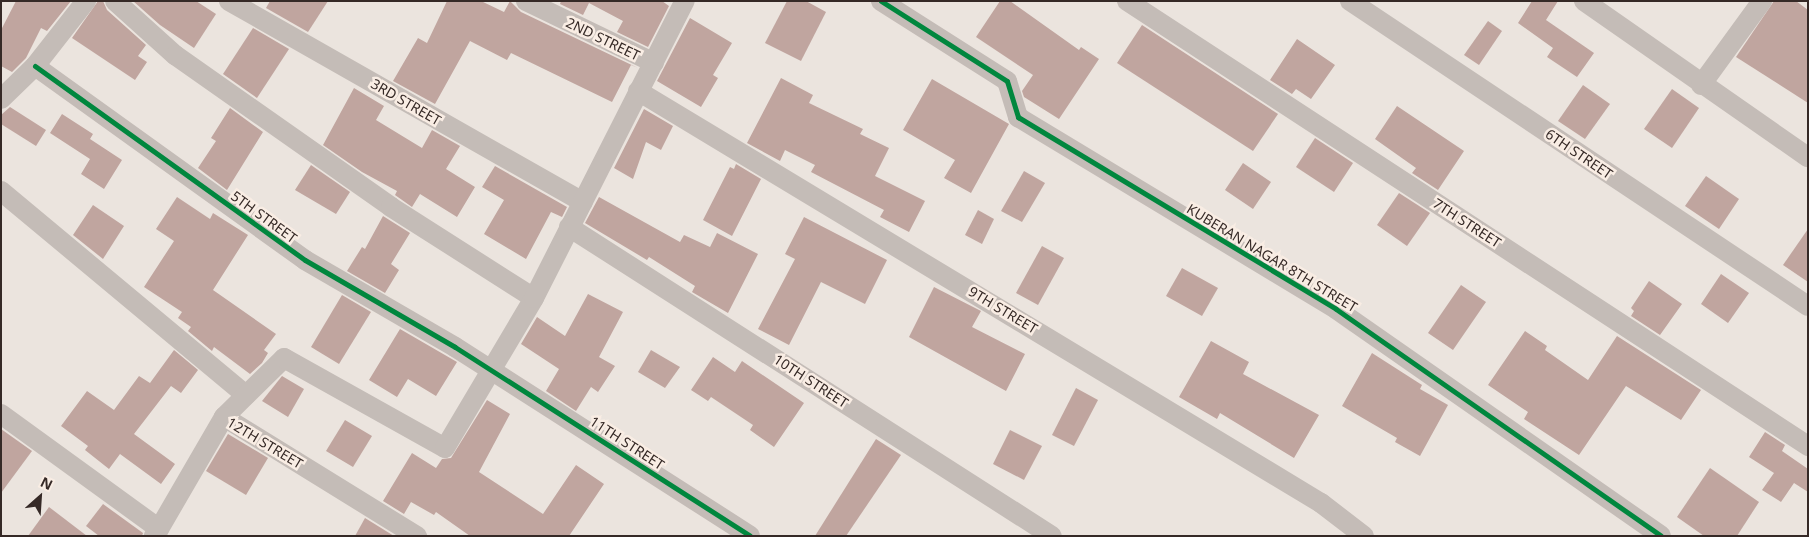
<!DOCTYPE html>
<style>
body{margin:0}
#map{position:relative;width:1809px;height:537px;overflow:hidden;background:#ebe4de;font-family:"Noto Sans",sans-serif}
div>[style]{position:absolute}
.building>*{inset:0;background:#c0a59f}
.minor>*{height:20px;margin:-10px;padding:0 10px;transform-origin:10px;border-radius:10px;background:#c4bcb7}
.cycleway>*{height:5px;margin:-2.5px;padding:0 2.5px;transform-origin:2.5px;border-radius:2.5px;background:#00873e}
span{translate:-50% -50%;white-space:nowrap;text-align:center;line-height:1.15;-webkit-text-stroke:5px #f9ede4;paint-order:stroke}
.street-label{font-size:14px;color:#352926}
.frame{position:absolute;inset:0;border:2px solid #352926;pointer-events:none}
.north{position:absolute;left:15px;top:472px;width:50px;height:50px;-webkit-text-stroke:4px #f9ede4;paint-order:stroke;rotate:26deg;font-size:14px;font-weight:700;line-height:20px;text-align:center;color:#352926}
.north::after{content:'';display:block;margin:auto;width:18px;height:22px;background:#352926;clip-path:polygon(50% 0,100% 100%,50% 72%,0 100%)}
</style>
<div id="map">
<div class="building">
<i style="clip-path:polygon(16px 1px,71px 1px,47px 31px,41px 28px,26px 58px,12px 72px,1px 66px,1px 30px)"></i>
<i style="clip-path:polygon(98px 1px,103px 1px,107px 10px,146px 45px,138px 56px,147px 62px,135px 80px,72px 38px)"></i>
<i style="clip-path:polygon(133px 1px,196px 1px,216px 14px,194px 48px,160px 25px)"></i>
<i style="clip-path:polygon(270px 1px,328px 1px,308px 32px,266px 8px)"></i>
<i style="clip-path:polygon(447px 1px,481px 1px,504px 12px,510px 1px,521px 12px,638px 68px,631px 65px,612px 102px,511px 53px,507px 60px,470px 41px,435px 104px,393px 81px,418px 38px,427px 43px)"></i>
<i style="clip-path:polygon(561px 1px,662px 1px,669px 6px,648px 47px,617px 32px,623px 21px,589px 3px,583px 15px,560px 4px)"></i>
<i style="clip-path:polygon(787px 1px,806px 1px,826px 12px,801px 61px,765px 43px)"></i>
<i style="clip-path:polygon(1000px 1px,1010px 1px,1079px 50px,1081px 47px,1099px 59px,1059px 119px,1024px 97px,1022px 91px,1033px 75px,976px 37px)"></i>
<i style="clip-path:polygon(1532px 1px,1558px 1px,1546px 20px,1594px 53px,1577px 77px,1547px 57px,1553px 48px,1518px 23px)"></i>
<i style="clip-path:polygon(1774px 1px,1796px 1px,1808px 10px,1808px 103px,1736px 57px)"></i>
<i style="clip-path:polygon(690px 18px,732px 43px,713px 75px,718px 78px,701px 107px,657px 81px)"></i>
<i style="clip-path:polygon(1488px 21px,1502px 31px,1479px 65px,1464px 55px)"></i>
<i style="clip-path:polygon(1142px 25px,1278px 114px,1253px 151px,1117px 63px)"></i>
<i style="clip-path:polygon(253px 28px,289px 49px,257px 98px,223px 74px)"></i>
<i style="clip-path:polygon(1297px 39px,1335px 65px,1311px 99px,1296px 89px,1292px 94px,1270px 80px)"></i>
<i style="clip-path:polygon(781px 78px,813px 95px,809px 103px,863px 129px,860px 134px,889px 148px,875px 176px,925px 201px,909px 232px,880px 217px,884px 210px,811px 172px,815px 165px,785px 150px,780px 161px,747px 143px)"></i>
<i style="clip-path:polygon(932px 79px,1009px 124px,971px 193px,944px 178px,955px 160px,903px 130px)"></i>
<i style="clip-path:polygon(1583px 85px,1610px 104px,1585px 139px,1558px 121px)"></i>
<i style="clip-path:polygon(354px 88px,384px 106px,376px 120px,422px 148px,432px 130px,460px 146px,446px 169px,475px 187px,457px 217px,420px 194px,412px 207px,395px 195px,397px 191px,362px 172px,323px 145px)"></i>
<i style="clip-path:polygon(1672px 89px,1699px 108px,1672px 148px,1644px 129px)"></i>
<i style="clip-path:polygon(1397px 106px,1464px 151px,1438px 190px,1412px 173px,1416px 168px,1375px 139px)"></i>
<i style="clip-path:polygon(10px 107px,46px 130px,36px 146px,1px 124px,1px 115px)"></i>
<i style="clip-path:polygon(230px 108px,263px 132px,227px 190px,198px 168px,216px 141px,211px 138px)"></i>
<i style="clip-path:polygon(644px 109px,673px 126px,661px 150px,646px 142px,633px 179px,614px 168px)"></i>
<i style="clip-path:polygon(62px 114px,93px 134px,90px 139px,122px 160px,104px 189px,81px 174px,90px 159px,50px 133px)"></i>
<i style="clip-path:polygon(1315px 138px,1353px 163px,1334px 192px,1296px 167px)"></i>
<i style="clip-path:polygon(1243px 163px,1271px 182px,1253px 209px,1225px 190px)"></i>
<i style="clip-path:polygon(736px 164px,761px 179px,732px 236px,703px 220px,730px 167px,734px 169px)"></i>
<i style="clip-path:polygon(311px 165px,350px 192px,336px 214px,295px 190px)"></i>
<i style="clip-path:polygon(495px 166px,567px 207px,562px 217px,551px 212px,526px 259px,484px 234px,504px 200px,482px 187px)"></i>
<i style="clip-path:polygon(1024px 171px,1045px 183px,1022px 222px,1001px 211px)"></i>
<i style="clip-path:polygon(1706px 176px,1739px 199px,1719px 229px,1685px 206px)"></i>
<i style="clip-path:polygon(1399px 193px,1430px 213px,1407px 246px,1377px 225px)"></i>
<i style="clip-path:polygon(177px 197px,210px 219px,213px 213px,248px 235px,213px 290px,276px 334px,264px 350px,268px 353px,262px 363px,250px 374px,214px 347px,212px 351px,188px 331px,191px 327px,178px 318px,182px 312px,144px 287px,174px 241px,156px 229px)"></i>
<i style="clip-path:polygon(599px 197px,680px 242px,684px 235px,710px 247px,717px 233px,758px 254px,728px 313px,692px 292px,695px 286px,649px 257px,647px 260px,585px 223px)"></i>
<i style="clip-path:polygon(93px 205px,124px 226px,103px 259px,73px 235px)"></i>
<i style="clip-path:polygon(978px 210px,994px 219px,982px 244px,965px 235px)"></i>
<i style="clip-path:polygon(383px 216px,410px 233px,391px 264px,399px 270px,385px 293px,347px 271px,362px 247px,365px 249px)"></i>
<i style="clip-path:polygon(804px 217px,887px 260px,865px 304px,821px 282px,789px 345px,758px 329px,795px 259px,785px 254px)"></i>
<i style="clip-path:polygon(1808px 229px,1808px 282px,1783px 265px)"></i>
<i style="clip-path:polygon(1042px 246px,1064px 258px,1038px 305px,1016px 293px)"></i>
<i style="clip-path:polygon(1182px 268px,1218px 288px,1202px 316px,1166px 296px)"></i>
<i style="clip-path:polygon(1721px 274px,1749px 293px,1728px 323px,1701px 304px)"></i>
<i style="clip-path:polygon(1649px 281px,1682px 304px,1660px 335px,1631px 316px,1634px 311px,1631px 308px)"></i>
<i style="clip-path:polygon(1461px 285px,1486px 302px,1453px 350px,1428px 333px)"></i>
<i style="clip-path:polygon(934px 287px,981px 311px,972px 327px,1025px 354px,1006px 391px,909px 337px)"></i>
<i style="clip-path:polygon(588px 294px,623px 312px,599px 357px,615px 366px,598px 392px,591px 387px,576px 411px,546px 391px,559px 369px,521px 344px,537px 317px,565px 336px)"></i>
<i style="clip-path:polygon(342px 295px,371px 312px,339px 364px,311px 347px)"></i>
<i style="clip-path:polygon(400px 329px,457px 362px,436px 396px,408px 379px,397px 397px,369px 380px)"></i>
<i style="clip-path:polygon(1525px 331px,1547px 346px,1545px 350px,1588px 380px,1617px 336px,1701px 390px,1681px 420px,1626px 386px,1579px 455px,1524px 419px,1528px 412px,1488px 385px)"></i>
<i style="clip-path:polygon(1211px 341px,1249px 362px,1243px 374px,1319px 415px,1294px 458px,1220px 413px,1217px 419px,1179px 397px)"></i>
<i style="clip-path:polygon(174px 350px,198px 370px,181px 393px,171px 386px,134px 434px,175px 464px,161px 484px,120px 454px,109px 469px,85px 450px,88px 446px,61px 426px,87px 391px,114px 410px,139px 376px,150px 383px)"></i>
<i style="clip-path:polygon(651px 350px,680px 367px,665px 388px,638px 372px)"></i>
<i style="clip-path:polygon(1372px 353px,1422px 385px,1420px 389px,1448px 405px,1420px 456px,1395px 442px,1397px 438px,1342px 406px)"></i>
<i style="clip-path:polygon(713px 357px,735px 372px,742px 361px,804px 403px,774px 447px,750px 430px,753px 425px,711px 397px,708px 401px,691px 390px)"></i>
<i style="clip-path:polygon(282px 376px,304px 389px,288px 417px,262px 401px)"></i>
<i style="clip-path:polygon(1076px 388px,1098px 400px,1074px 446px,1052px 435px)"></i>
<i style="clip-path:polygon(487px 400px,510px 414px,479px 472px,543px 514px,576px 465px,604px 484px,569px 536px,470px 536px,436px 512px,434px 515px,411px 502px,404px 514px,383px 501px,412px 453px,436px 468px,442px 459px,451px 458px)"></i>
<i style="clip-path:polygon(345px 420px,372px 436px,353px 467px,326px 451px)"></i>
<i style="clip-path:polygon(1px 429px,32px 451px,1px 493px)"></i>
<i style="clip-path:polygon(1010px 430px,1042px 446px,1024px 480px,993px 464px)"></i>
<i style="clip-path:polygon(1765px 432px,1785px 445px,1782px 451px,1808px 469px,1808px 492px,1794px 483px,1781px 502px,1762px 490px,1774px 473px,1749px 457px)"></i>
<i style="clip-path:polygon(228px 434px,268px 458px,246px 495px,206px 471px)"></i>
<i style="clip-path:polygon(876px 439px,901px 455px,846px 536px,815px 536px)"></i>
<i style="clip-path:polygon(1710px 468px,1759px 502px,1737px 536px,1704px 536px,1677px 517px)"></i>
<i style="clip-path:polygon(103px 504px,143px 533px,142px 536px,99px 536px,86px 526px)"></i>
<i style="clip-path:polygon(49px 507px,87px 536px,28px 536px)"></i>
<i style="clip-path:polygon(365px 518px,394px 536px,355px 536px)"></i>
</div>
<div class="minor">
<i style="left:115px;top:1px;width:81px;rotate:42deg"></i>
<i style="left:175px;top:55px;width:264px;rotate:35.1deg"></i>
<i style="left:391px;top:207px;width:169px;rotate:32.5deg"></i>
<i style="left:229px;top:1px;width:407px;rotate:29.6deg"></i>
<i style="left:526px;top:1px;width:142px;rotate:25.8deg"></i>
<i style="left:881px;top:1px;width:149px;rotate:32.4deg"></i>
<i style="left:1007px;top:81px;width:38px;rotate:73deg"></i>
<i style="left:1018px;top:117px;width:371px;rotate:31.1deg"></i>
<i style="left:1336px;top:309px;width:396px;rotate:34.9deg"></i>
<i style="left:1127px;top:1px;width:814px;rotate:33.16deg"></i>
<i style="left:1350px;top:1px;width:550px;rotate:33.66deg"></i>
<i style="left:1584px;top:1px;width:273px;rotate:34.9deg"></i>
<i style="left:35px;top:66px;width:332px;rotate:35.7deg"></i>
<i style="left:305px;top:260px;width:173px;rotate:30.1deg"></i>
<i style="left:455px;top:347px;width:350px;rotate:32.6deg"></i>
<i style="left:1701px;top:85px;width:104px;rotate:-54deg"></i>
<i style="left:638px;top:91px;width:798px;rotate:31.1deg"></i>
<i style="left:1321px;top:503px;width:54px;rotate:37.5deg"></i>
<i style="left:1px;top:99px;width:47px;rotate:-44.1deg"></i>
<i style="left:35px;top:66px;width:83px;rotate:-51.9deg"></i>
<i style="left:1px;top:191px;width:319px;rotate:39.8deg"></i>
<i style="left:569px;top:227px;width:573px;rotate:32.61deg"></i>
<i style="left:1px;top:414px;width:195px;rotate:36deg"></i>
<i style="left:159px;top:529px;width:9px;rotate:126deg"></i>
<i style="left:224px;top:417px;width:84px;rotate:-44.5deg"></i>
<i style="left:284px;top:358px;width:184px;rotate:29.2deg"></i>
<i style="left:445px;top:448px;width:174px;rotate:-59.3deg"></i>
<i style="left:534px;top:298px;width:333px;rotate:-63.1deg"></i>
<i style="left:159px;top:529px;width:129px;rotate:-59.9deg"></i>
<i style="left:224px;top:417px;width:227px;rotate:31.7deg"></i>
</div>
<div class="cycleway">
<i style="left:881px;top:1px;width:149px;rotate:32.4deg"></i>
<i style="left:1007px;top:81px;width:38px;rotate:73deg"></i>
<i style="left:1018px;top:117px;width:371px;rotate:31.1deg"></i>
<i style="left:1336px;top:309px;width:396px;rotate:34.9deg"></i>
<i style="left:35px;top:66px;width:332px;rotate:35.7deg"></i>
<i style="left:305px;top:260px;width:173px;rotate:30.1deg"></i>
<i style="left:455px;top:347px;width:350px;rotate:32.6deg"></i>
</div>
<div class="street-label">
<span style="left:603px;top:39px;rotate:26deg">2ND STREET</span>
<span style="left:406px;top:102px;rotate:30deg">3RD STREET</span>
<span style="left:1579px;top:154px;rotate:34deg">6TH STREET</span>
<span style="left:264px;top:217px;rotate:36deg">5TH STREET</span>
<span style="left:1467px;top:223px;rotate:33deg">7TH STREET</span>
<span style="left:1272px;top:258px;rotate:31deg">KUBERAN NAGAR 8TH STREET</span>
<span style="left:1003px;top:310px;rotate:31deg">9TH STREET</span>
<span style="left:811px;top:381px;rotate:33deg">10TH STREET</span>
<span style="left:265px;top:443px;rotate:31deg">12TH STREET</span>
<span style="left:627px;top:443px;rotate:33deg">11TH STREET</span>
</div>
<div class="frame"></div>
<div class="north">N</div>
</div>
